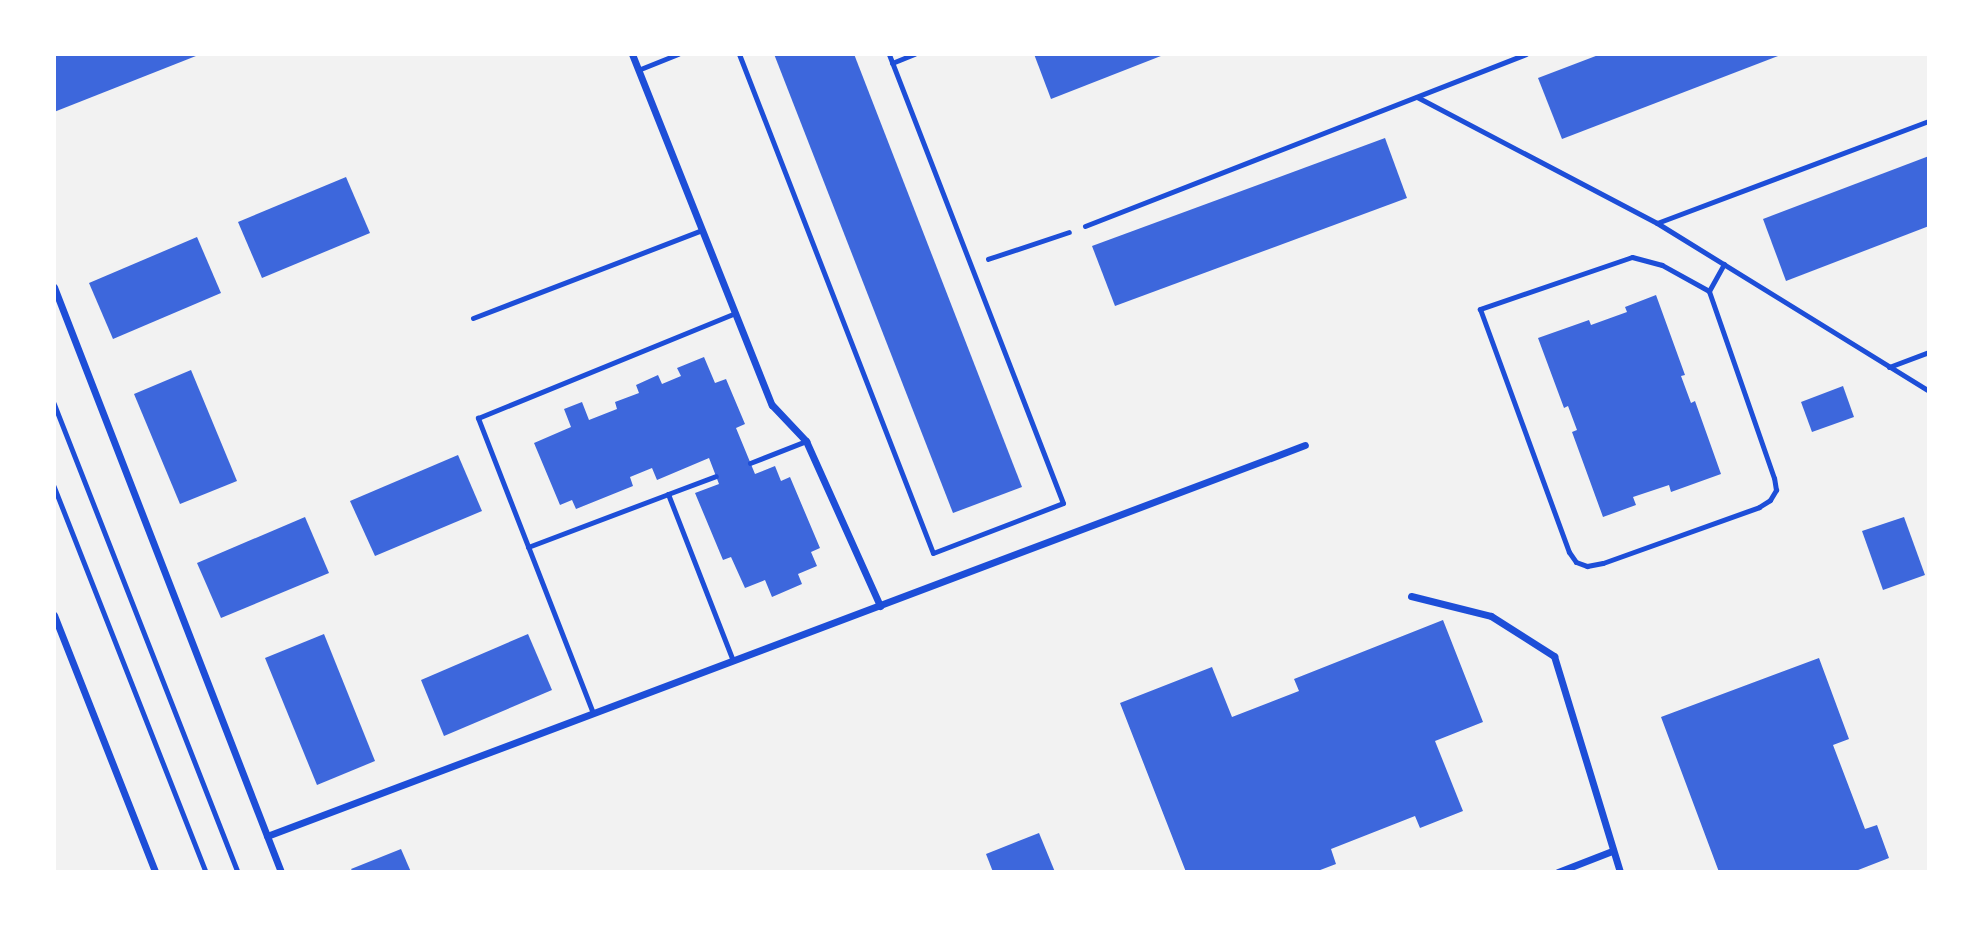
<!DOCTYPE html>
<style>
body{margin:0}
#map{position:relative;width:1983px;height:926px;overflow:hidden;background:#f2f2f2;font-family:Montserrat,sans-serif}
div>[style]{position:absolute}
.building>*{inset:0;background:#3d67dc}
.path>*{height:4.5px;margin:-2.25px;padding:0 2.25px;transform-origin:2.25px;border-radius:2.25px;background:#1d4ed8}
.service>*{height:5px;margin:-2.5px;padding:0 2.5px;transform-origin:2.5px;border-radius:2.5px;background:#1d4ed8}
.minor>*{height:7px;margin:-3.5px;padding:0 3.5px;transform-origin:3.5px;border-radius:3.5px;background:#1d4ed8}
span{translate:-50% -50%;white-space:nowrap;text-align:center;line-height:1.15;-webkit-text-stroke:7px #fff;paint-order:stroke}
.frame{position:absolute;inset:0;border:56px solid #fff;pointer-events:none}
</style>
<div id="map">
<div class="building">
<i style="clip-path:polygon(54px 54px,201px 54px,54px 112px)"></i>
<i style="clip-path:polygon(774px 54px,854px 54px,1022px 487px,953px 513px)"></i>
<i style="clip-path:polygon(1034px 54px,1166px 54px,1051px 99px)"></i>
<i style="clip-path:polygon(1601px 54px,1783px 54px,1562px 139px,1538px 78px)"></i>
<i style="clip-path:polygon(1385px 138px,1407px 198px,1115px 306px,1092px 246px)"></i>
<i style="clip-path:polygon(1929px 156px,1929px 226px,1786px 281px,1763px 219px)"></i>
<i style="clip-path:polygon(346px 177px,370px 233px,262px 278px,238px 222px)"></i>
<i style="clip-path:polygon(197px 237px,221px 293px,113px 339px,89px 283px)"></i>
<i style="clip-path:polygon(1656px 295px,1685px 375px,1681px 376px,1691px 403px,1695px 401px,1721px 474px,1671px 492px,1669px 485px,1633px 497px,1636px 505px,1603px 517px,1572px 432px,1577px 430px,1568px 406px,1564px 408px,1538px 338px,1589px 320px,1591px 325px,1627px 312px,1625px 307px)"></i>
<i style="clip-path:polygon(704px 357px,715px 383px,726px 379px,745px 424px,736px 428px,755px 474px,775px 466px,781px 481px,790px 477px,820px 548px,811px 552px,817px 566px,798px 574px,802px 584px,772px 597px,765px 580px,745px 588px,731px 557px,723px 560px,695px 493px,719px 484px,709px 458px,657px 480px,652px 468px,630px 477px,633px 486px,576px 509px,572px 500px,560px 505px,534px 443px,571px 427px,564px 409px,582px 402px,589px 420px,617px 409px,615px 402px,639px 393px,636px 385px,658px 375px,662px 384px,681px 376px,677px 368px)"></i>
<i style="clip-path:polygon(191px 370px,237px 481px,180px 504px,134px 394px)"></i>
<i style="clip-path:polygon(1843px 386px,1854px 417px,1812px 432px,1801px 402px)"></i>
<i style="clip-path:polygon(458px 455px,482px 511px,375px 556px,350px 501px)"></i>
<i style="clip-path:polygon(305px 517px,329px 573px,221px 618px,197px 563px)"></i>
<i style="clip-path:polygon(1904px 517px,1925px 575px,1883px 590px,1862px 531px)"></i>
<i style="clip-path:polygon(1443px 620px,1483px 722px,1435px 741px,1463px 811px,1420px 828px,1415px 816px,1331px 849px,1336px 864px,1315px 872px,1186px 872px,1120px 703px,1212px 667px,1232px 717px,1299px 691px,1294px 679px)"></i>
<i style="clip-path:polygon(324px 634px,375px 761px,317px 785px,265px 658px)"></i>
<i style="clip-path:polygon(528px 634px,552px 690px,444px 736px,421px 680px)"></i>
<i style="clip-path:polygon(1819px 658px,1849px 739px,1833px 745px,1865px 829px,1877px 825px,1889px 858px,1853px 872px,1719px 872px,1661px 717px)"></i>
<i style="clip-path:polygon(1039px 833px,1055px 872px,993px 872px,986px 854px)"></i>
<i style="clip-path:polygon(401px 849px,411px 872px,353px 872px,351px 869px)"></i>
</div>
<div class="path">
<i style="left:988px;top:259px;width:85px;rotate:-18.4deg"></i>
<i style="left:54px;top:403px;width:504px;rotate:68.58deg"></i>
<i style="left:54px;top:486px;width:415px;rotate:68.5deg"></i>
</div>
<div class="service">
<i style="left:739px;top:54px;width:535px;rotate:68.76deg"></i>
<i style="left:933px;top:553px;width:139px;rotate:-21deg"></i>
<i style="left:1063px;top:503px;width:482px;rotate:-111.2deg"></i>
<i style="left:892px;top:63px;width:24px;rotate:-22deg"></i>
<i style="left:638px;top:70px;width:43px;rotate:-21.8deg"></i>
<i style="left:1417px;top:97px;width:271px;rotate:27.7deg"></i>
<i style="left:1657px;top:223px;width:320px;rotate:31.7deg"></i>
<i style="left:1657px;top:223px;width:290px;rotate:-20.6deg"></i>
<i style="left:1085px;top:226px;width:473px;rotate:-21.3deg"></i>
<i style="left:1709px;top:291px;width:54px;rotate:-151deg"></i>
<i style="left:1662px;top:265px;width:31px;rotate:-165deg"></i>
<i style="left:1632px;top:257px;width:161px;rotate:161.1deg"></i>
<i style="left:1480px;top:309px;width:259px;rotate:69.9deg"></i>
<i style="left:1569px;top:552px;width:12px;rotate:55deg"></i>
<i style="left:1576px;top:562px;width:12px;rotate:20deg"></i>
<i style="left:1587px;top:566px;width:16px;rotate:-11deg"></i>
<i style="left:1603px;top:563px;width:166px;rotate:-19.7deg"></i>
<i style="left:1759px;top:507px;width:13px;rotate:-32deg"></i>
<i style="left:1770px;top:500px;width:12px;rotate:-59deg"></i>
<i style="left:1776px;top:490px;width:12px;rotate:-99deg"></i>
<i style="left:1774px;top:478px;width:198px;rotate:-109.2deg"></i>
<i style="left:1709px;top:291px;width:31px;rotate:-61deg"></i>
<i style="left:473px;top:318px;width:245px;rotate:-21deg"></i>
<i style="left:1889px;top:367px;width:43px;rotate:-20.6deg"></i>
<i style="left:750px;top:463px;width:60px;rotate:-21.4deg"></i>
<i style="left:668px;top:494px;width:51px;rotate:-20.6deg"></i>
<i style="left:528px;top:547px;width:150px;rotate:-20.7deg"></i>
<i style="left:668px;top:494px;width:179px;rotate:68.7deg"></i>
<i style="left:593px;top:713px;width:317px;rotate:-111.3deg"></i>
<i style="left:478px;top:418px;width:278px;rotate:-22.2deg"></i>
</div>
<div class="minor">
<i style="left:632px;top:54px;width:378px;rotate:68.3deg"></i>
<i style="left:772px;top:405px;width:50px;rotate:46.6deg"></i>
<i style="left:806px;top:441px;width:181px;rotate:65.8deg"></i>
<i style="left:54px;top:287px;width:627px;rotate:68.79deg"></i>
<i style="left:1411px;top:596px;width:82px;rotate:14deg"></i>
<i style="left:1491px;top:616px;width:75px;rotate:32.4deg"></i>
<i style="left:1554px;top:656px;width:226px;rotate:73deg"></i>
<i style="left:54px;top:615px;width:276px;rotate:68.5deg"></i>
<i style="left:267px;top:836px;width:1109px;rotate:-20.64deg"></i>
<i style="left:1558px;top:872px;width:58px;rotate:-21.3deg"></i>
</div>
<div class="frame"></div>
</div>
